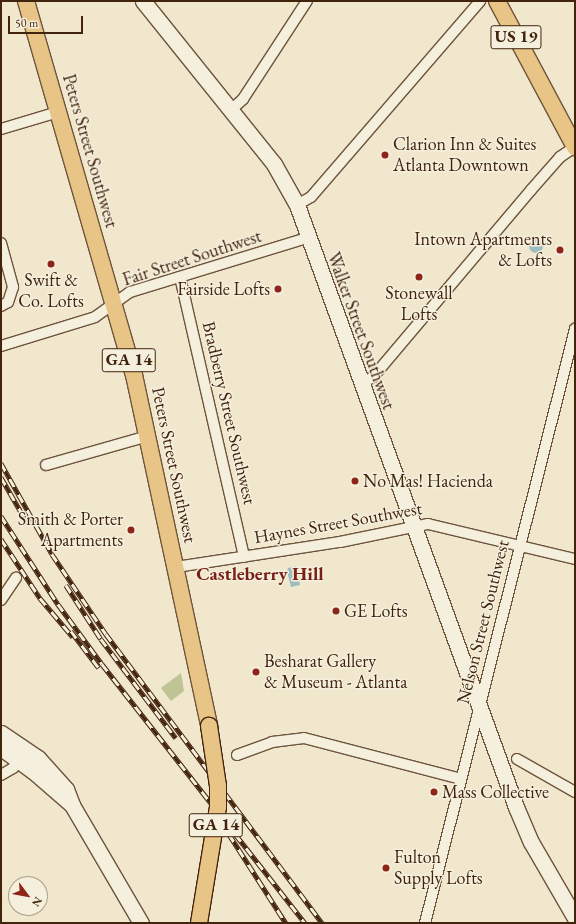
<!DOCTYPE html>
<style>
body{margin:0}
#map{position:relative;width:576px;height:924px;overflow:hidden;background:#f0e7cc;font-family:"EB Garamond",serif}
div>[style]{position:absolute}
.green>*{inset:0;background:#bfc494}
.water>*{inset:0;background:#9ebdc1}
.round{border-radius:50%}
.roads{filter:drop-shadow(1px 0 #6e543c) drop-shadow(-1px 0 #6e543c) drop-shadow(0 1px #6e543c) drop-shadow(0 -1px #6e543c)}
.street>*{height:10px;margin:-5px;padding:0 5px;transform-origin:5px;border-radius:5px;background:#f5efde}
.secondary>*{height:15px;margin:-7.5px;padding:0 7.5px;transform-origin:7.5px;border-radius:7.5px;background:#f5efde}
.primary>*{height:16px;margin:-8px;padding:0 8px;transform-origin:8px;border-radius:8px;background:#e8c486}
.rail>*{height:4.5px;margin-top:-2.25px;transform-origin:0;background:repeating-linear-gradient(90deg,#f5efde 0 9px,#42230c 0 18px);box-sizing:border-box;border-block:1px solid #42230c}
.bridges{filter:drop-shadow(1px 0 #42230c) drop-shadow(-1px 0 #42230c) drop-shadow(0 1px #42230c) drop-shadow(0 -1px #42230c)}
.primary-bridge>*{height:16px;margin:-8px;padding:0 8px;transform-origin:8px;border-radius:8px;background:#e8c486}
.dots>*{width:11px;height:11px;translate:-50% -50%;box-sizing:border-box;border:2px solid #f5efde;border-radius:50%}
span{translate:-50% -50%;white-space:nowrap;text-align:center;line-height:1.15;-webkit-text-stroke:3px #f5efde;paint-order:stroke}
.shield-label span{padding:1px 3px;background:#f5efde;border:1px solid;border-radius:3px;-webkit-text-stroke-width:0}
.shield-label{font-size:17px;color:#42230c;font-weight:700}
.poi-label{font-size:18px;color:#42230c}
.left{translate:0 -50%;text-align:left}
.right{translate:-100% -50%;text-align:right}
.street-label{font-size:18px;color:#42230c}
.neighbourhood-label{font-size:19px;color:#7a1f14;font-weight:700}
.frame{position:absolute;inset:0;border:2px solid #42230c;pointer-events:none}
.north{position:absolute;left:8px;top:876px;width:40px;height:40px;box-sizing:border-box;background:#f5efde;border:1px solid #ad9d8a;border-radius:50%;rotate:122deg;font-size:11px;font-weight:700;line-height:16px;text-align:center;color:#42230c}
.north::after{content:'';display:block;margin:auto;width:14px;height:18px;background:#8f2418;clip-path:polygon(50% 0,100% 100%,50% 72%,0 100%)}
.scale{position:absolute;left:8px;top:16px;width:75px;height:18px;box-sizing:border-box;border:2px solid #42230c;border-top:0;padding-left:5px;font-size:12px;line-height:14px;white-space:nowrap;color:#42230c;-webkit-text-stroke:3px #f5efde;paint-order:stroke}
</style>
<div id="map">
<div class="green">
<i style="clip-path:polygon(181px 673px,184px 691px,171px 701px,161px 688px)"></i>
</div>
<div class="water">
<i class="round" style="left:529px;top:239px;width:14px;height:14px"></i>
<i style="clip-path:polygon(296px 566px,300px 585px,291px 587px,287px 571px,288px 568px)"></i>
</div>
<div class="roads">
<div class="street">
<i style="left:232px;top:109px;width:15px;rotate:-42deg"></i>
<i style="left:243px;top:99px;width:117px;rotate:-56.9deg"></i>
<i style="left:1px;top:129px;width:59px;rotate:-16.6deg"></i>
<i style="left:297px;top:205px;width:16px;rotate:-30deg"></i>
<i style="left:311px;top:197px;width:259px;rotate:-49.2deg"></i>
<i style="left:1px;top:243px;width:46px;rotate:74.7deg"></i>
<i style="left:13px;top:287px;width:16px;rotate:108deg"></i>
<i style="left:8px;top:302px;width:8px;rotate:150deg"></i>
<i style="left:180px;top:277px;width:287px;rotate:77.1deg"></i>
<i style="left:1px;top:346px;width:98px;rotate:-17.1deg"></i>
<i style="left:95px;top:317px;width:43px;rotate:-35.5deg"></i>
<i style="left:130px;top:292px;width:185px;rotate:-17deg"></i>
<i style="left:360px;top:384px;width:15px;rotate:-28deg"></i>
<i style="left:373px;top:377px;width:245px;rotate:-49.8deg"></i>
<i style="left:531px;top:190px;width:44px;rotate:-48.7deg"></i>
<i style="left:560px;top:157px;width:18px;rotate:-34deg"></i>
<i style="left:46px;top:465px;width:106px;rotate:-15.9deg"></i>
<i style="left:176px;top:567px;width:166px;rotate:-8.7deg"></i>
<i style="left:340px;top:542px;width:90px;rotate:-11.6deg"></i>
<i style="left:428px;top:524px;width:151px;rotate:13.4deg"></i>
<i style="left:1px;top:600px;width:27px;rotate:-56deg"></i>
<i style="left:237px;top:755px;width:37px;rotate:-20deg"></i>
<i style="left:272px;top:742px;width:32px;rotate:-7deg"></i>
<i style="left:304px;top:738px;width:162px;rotate:14.6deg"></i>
<i style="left:517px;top:759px;width:67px;rotate:29.6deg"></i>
<i style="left:1px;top:775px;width:14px;rotate:-30deg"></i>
<i style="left:13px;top:768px;width:10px;rotate:-53deg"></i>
<i style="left:425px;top:923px;width:613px;rotate:-75.83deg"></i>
</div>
<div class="secondary">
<i style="left:143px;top:1px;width:209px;rotate:51.2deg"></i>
<i style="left:274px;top:164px;width:47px;rotate:60.7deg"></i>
<i style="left:297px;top:205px;width:641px;rotate:70.01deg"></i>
<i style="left:516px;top:807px;width:38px;rotate:67deg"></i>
<i style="left:531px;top:842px;width:88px;rotate:59.9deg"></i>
<i style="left:1px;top:733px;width:45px;rotate:34deg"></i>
<i style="left:38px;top:758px;width:42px;rotate:47.9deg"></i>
<i style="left:66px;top:789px;width:17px;rotate:69deg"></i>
<i style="left:72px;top:805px;width:137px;rotate:59.7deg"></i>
<i style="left:1px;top:748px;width:39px;rotate:36deg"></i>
<i style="left:33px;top:771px;width:52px;rotate:41.1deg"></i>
</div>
<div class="primary">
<i style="left:26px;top:1px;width:389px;rotate:73.9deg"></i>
<i style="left:134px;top:375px;width:359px;rotate:77.9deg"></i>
<i style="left:497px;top:1px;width:166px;rotate:61.9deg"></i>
</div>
</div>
<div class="rail">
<i style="left:1px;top:463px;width:104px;rotate:60.7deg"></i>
<i style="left:52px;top:554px;width:97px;rotate:56deg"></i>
<i style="left:106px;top:634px;width:361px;rotate:53.2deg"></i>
<i style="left:1px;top:477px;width:54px;rotate:60.1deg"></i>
<i style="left:1px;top:516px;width:105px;rotate:57.1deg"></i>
<i style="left:58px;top:604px;width:74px;rotate:53.7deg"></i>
<i style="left:102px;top:664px;width:329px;rotate:51.9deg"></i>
<i style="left:1px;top:539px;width:71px;rotate:56.5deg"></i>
<i style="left:40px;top:598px;width:51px;rotate:49.8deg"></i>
<i style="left:66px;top:585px;width:64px;rotate:57.1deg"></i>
<i style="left:101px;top:639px;width:124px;rotate:52.9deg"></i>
<i style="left:71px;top:631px;width:46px;rotate:52.9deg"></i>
<i style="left:229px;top:834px;width:106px;rotate:57.4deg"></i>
</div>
<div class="bridges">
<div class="primary-bridge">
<i style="left:199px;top:923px;width:118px;rotate:-80.7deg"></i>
<i style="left:218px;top:807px;width:21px;rotate:-90deg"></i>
<i style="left:218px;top:786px;width:61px;rotate:-98.5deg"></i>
</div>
</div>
<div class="dots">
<i style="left:385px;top:155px;background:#8f2418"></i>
<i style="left:560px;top:250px;background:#8f2418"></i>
<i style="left:51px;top:264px;background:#8f2418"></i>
<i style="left:419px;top:277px;background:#8f2418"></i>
<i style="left:278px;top:289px;background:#8f2418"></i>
<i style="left:355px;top:481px;background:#8f2418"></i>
<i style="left:131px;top:530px;background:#8f2418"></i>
<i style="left:336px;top:611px;background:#8f2418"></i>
<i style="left:256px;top:672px;background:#8f2418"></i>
<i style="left:434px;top:792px;background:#8f2418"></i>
<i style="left:386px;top:868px;background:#8f2418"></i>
</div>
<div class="shield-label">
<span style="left:516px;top:37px">US 19</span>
<span style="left:129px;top:360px">GA 14</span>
<span style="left:216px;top:825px">GA 14</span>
</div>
<div class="poi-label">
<span class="left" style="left:393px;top:155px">Clarion Inn &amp; Suites<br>Atlanta Downtown</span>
<span class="right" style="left:552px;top:250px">Intown Apartments<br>&amp; Lofts</span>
<span style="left:51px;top:291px">Swift &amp;<br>Co. Lofts</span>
<span class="right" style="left:270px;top:289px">Fairside Lofts</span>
<span style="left:419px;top:304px">Stonewall<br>Lofts</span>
<span class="left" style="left:363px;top:481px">No Mas! Hacienda</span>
<span class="right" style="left:123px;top:530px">Smith &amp; Porter<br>Apartments</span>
<span class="left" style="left:344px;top:611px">GE Lofts</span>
<span class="left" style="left:264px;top:672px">Besharat Gallery<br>&amp; Museum - Atlanta</span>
<span class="left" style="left:442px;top:792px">Mass Collective</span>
<span class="left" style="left:394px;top:868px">Fulton<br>Supply Lofts</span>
</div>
<div class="street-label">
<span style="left:90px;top:151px;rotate:74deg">Peters Street Southwest</span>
<span style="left:192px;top:258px;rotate:-18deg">Fair Street Southwest</span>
<span style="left:361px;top:331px;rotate:70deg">Walker Street Southwest</span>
<span style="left:229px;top:413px;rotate:77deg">Bradberry Street Southwest</span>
<span style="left:174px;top:465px;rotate:78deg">Peters Street Southwest</span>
<span style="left:338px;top:523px;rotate:-10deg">Haynes Street Southwest</span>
<span style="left:483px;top:622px;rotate:-76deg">Nelson Street Southwest</span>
</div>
<div class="neighbourhood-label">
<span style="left:260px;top:574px">Castleberry Hill</span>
</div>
<div class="frame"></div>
<div class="north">N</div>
<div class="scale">50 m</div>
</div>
